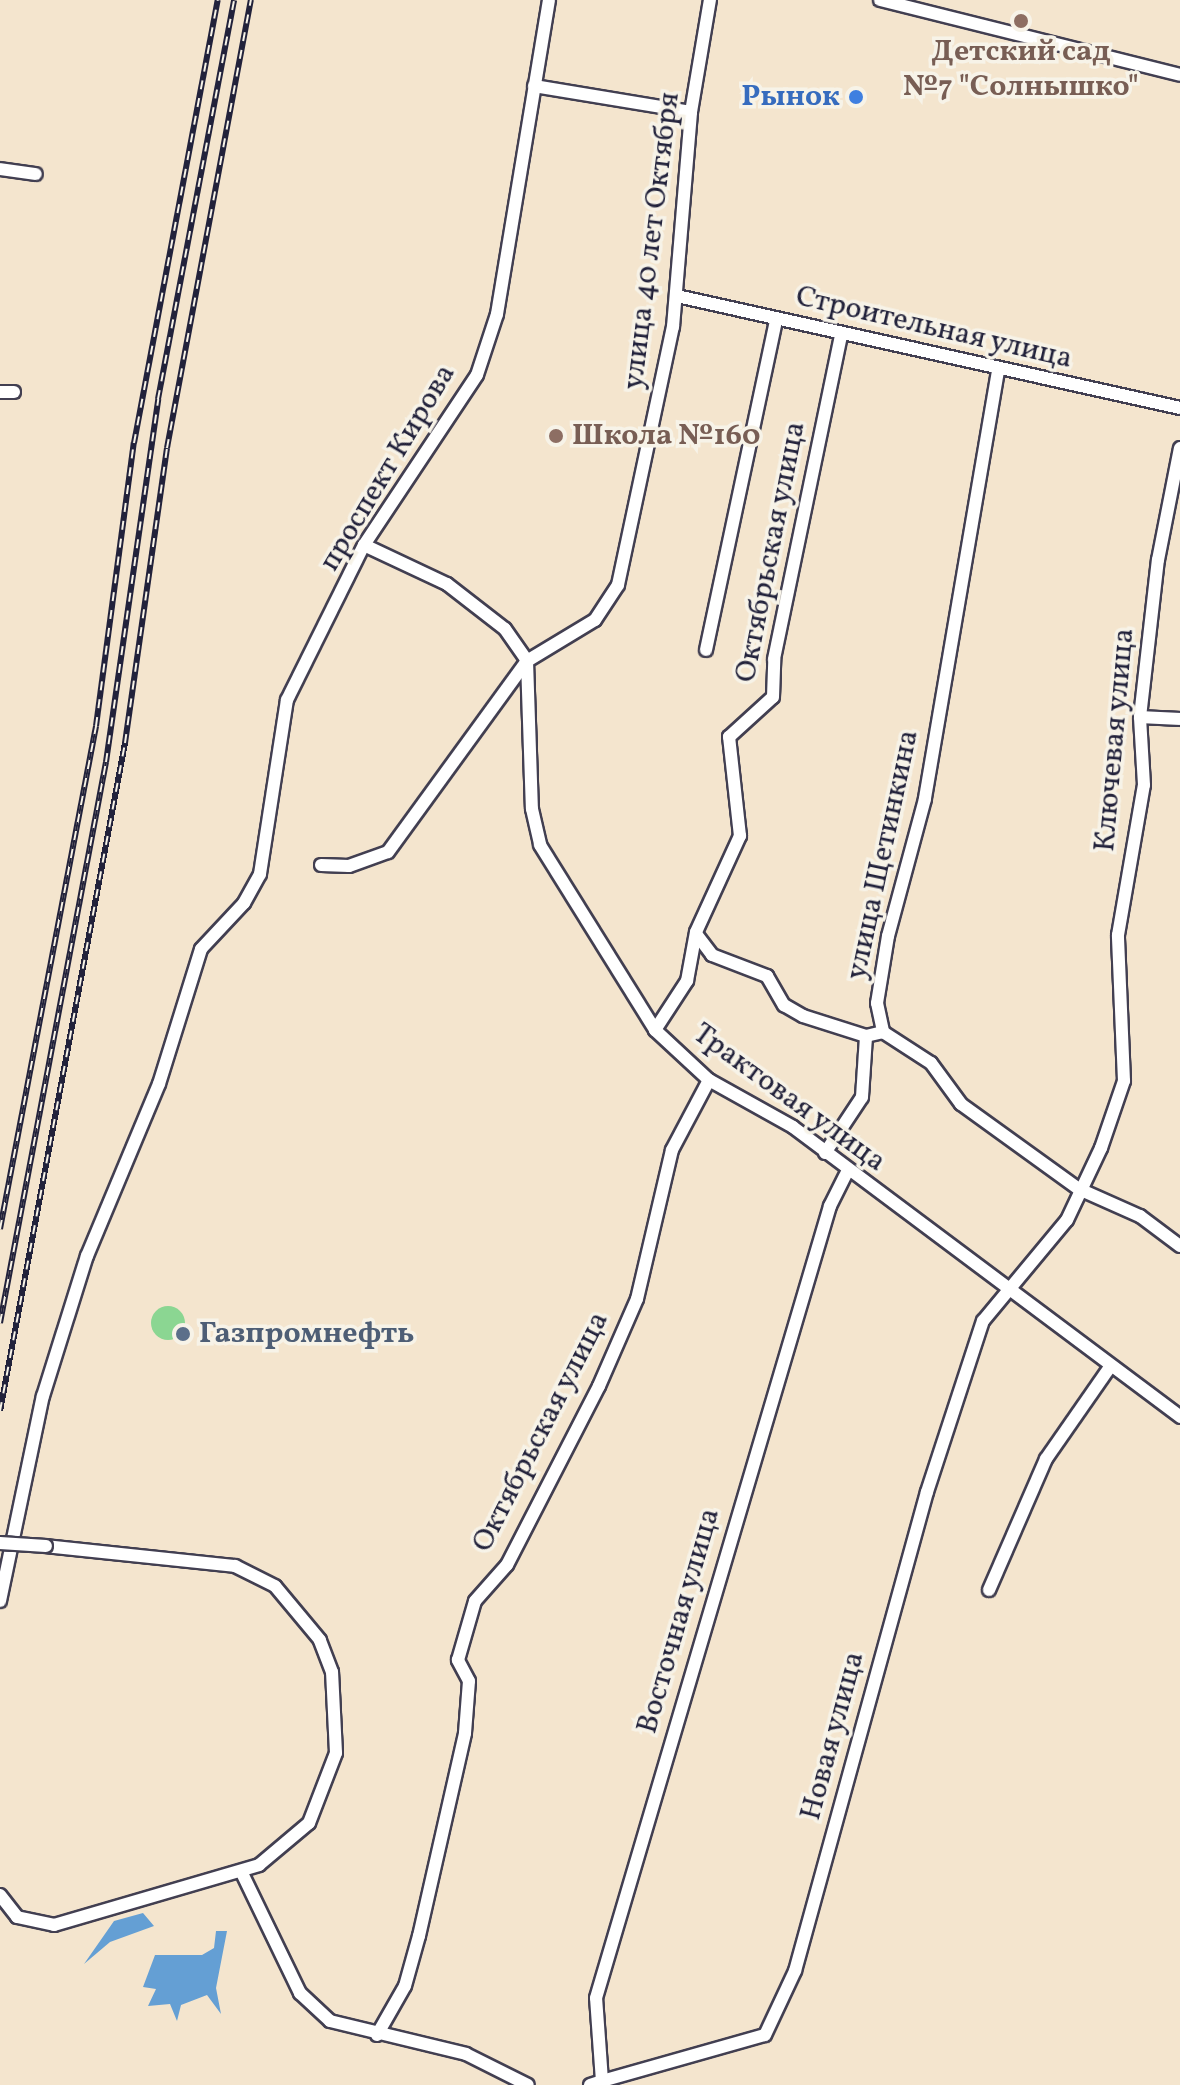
<!DOCTYPE html>
<meta charset="utf-8">
<style>
body{margin:0}
#map{position:relative;width:1180px;height:2085px;overflow:hidden;background:#f4e5ce;font-family:Vollkorn,serif}
div>[style]{position:absolute}
.green>*{inset:0;background:#8bd692}
.round{border-radius:50%}
.water>*{inset:0;background:#649fd4}
.roads{filter:drop-shadow(2px 0 #423f51) drop-shadow(-2px 0 #423f51) drop-shadow(0 2px #423f51) drop-shadow(0 -2px #423f51)}
.minor>*{height:12px;margin:-6px;padding:0 6px;transform-origin:6px;border-radius:6px;background:#fff}
.rail>*{height:6px;margin-top:-3px;transform-origin:0;background:repeating-linear-gradient(90deg,#f7f3e8 0 9px,#22223b 0 18px);box-sizing:border-box;border-block:2px solid #22223b}
.bridges{filter:drop-shadow(2px 0 #423f51) drop-shadow(-2px 0 #423f51) drop-shadow(0 2px #423f51) drop-shadow(0 -2px #423f51)}
.minor-bridge>*{height:12px;margin:-6px;padding:0 6px;transform-origin:6px;border-radius:6px;background:#fff}
.dots>*{width:22px;height:22px;translate:-50% -50%;box-sizing:border-box;border:4px solid #f7f3e8;border-radius:50%}
span{translate:-50% -50%;white-space:nowrap;text-align:center;line-height:1.15;-webkit-text-stroke:7px #f7f3e8;paint-order:stroke}
.education-label{font-size:30px;color:#785e54;font-weight:700}
.left{translate:0 -50%;text-align:left}
.shop-label{font-size:30px;color:#366cbe;font-weight:700}
.right{translate:-100% -50%;text-align:right}
.street-label{font-size:30px;color:#22223b}
.service-label{font-size:30px;color:#4e5e75;font-weight:700}
</style>
<div id="map">
<div class="green">
<i class="round" style="left:151px;top:1306px;width:34px;height:34px"></i>
</div>
<div class="water">
<i style="clip-path:polygon(143px 1913px,154px 1926px,110px 1942px,84px 1964px,114px 1921px)"></i>
<i style="clip-path:polygon(216px 1931px,227px 1931px,216px 1988px,221px 2014px,207px 1995px,181px 2005px,177px 2021px,170px 2004px,148px 2006px,156px 1989px,143px 1987px,155px 1955px,202px 1955px,214px 1948px)"></i>
</div>
<div class="roads">
<div class="minor">
<i style="left:880px;top:0;width:309px;rotate:14deg"></i>
<i style="left:534px;top:86px;width:159px;rotate:9.4deg"></i>
<i style="left:0;top:169px;width:36px;rotate:8deg"></i>
<i style="left:677px;top:296px;width:515px;rotate:12.55deg"></i>
<i style="left:998px;top:371px;width:434px;rotate:99.7deg"></i>
<i style="left:925px;top:799px;width:142px;rotate:105.1deg"></i>
<i style="left:888px;top:936px;width:68px;rotate:99.3deg"></i>
<i style="left:877px;top:1003px;width:30px;rotate:78deg"></i>
<i style="left:883px;top:1032px;width:57px;rotate:32.9deg"></i>
<i style="left:931px;top:1063px;width:51px;rotate:53.8deg"></i>
<i style="left:961px;top:1104px;width:145px;rotate:35.8deg"></i>
<i style="left:1079px;top:1189px;width:67px;rotate:23.9deg"></i>
<i style="left:1140px;top:1216px;width:50px;rotate:36.9deg"></i>
<i style="left:0;top:392px;width:14px"></i>
<i style="left:364px;top:545px;width:92px;rotate:25.2deg"></i>
<i style="left:447px;top:584px;width:73px;rotate:37.8deg"></i>
<i style="left:505px;top:629px;width:39px;rotate:55deg"></i>
<i style="left:527px;top:661px;width:148px;rotate:88.1deg"></i>
<i style="left:532px;top:809px;width:37px;rotate:77deg"></i>
<i style="left:540px;top:845px;width:218px;rotate:58.1deg"></i>
<i style="left:655px;top:1030px;width:74px;rotate:42.8deg"></i>
<i style="left:709px;top:1080px;width:96px;rotate:29.2deg"></i>
<i style="left:793px;top:1127px;width:484px;rotate:36.8deg"></i>
<i style="left:706px;top:650px;width:337px;rotate:-78deg"></i>
<i style="left:1140px;top:717px;width:40px;rotate:2.9deg"></i>
<i style="left:321px;top:865px;width:28px;rotate:2deg"></i>
<i style="left:349px;top:866px;width:41px;rotate:-19.7deg"></i>
<i style="left:388px;top:852px;width:236px;rotate:-54deg"></i>
<i style="left:527px;top:661px;width:79px;rotate:-31.1deg"></i>
<i style="left:595px;top:620px;width:42px;rotate:-56.7deg"></i>
<i style="left:618px;top:585px;width:264px;rotate:-78deg"></i>
<i style="left:673px;top:327px;width:216px;rotate:-85.2deg"></i>
<i style="left:691px;top:112px;width:114px;rotate:-80.4deg"></i>
<i style="left:697px;top:935px;width:25px;rotate:53deg"></i>
<i style="left:712px;top:955px;width:59px;rotate:20.9deg"></i>
<i style="left:767px;top:976px;width:34px;rotate:60deg"></i>
<i style="left:784px;top:1005px;width:22px;rotate:30deg"></i>
<i style="left:803px;top:1016px;width:66px;rotate:17.6deg"></i>
<i style="left:866px;top:1036px;width:17px;rotate:-13deg"></i>
<i style="left:655px;top:1030px;width:59px;rotate:-56.9deg"></i>
<i style="left:687px;top:981px;width:50px;rotate:-79.6deg"></i>
<i style="left:696px;top:932px;width:106px;rotate:-65.4deg"></i>
<i style="left:740px;top:836px;width:100px;rotate:-96.3deg"></i>
<i style="left:729px;top:737px;width:59px;rotate:-42.3deg"></i>
<i style="left:773px;top:697px;width:38px;rotate:-88deg"></i>
<i style="left:774px;top:659px;width:330px;rotate:-78.3deg"></i>
<i style="left:825px;top:1153px;width:67px;rotate:-56.5deg"></i>
<i style="left:862px;top:1097px;width:61px;rotate:-86.2deg"></i>
<i style="left:989px;top:1590px;width:143px;rotate:-66.5deg"></i>
<i style="left:1046px;top:1459px;width:112px;rotate:-55.2deg"></i>
<i style="left:0;top:1601px;width:209px;rotate:-78.2deg"></i>
<i style="left:43px;top:1396px;width:147px;rotate:-72.6deg"></i>
<i style="left:87px;top:1256px;width:186px;rotate:-67.3deg"></i>
<i style="left:159px;top:1084px;width:141px;rotate:-72.7deg"></i>
<i style="left:201px;top:949px;width:63px;rotate:-46.9deg"></i>
<i style="left:244px;top:903px;width:33px;rotate:-61deg"></i>
<i style="left:260px;top:874px;width:176px;rotate:-81.2deg"></i>
<i style="left:287px;top:700px;width:173px;rotate:-63.6deg"></i>
<i style="left:364px;top:545px;width:204px;rotate:-56.4deg"></i>
<i style="left:477px;top:375px;width:64px;rotate:-71.8deg"></i>
<i style="left:497px;top:314px;width:318px;rotate:-80.6deg"></i>
<i style="left:241px;top:1871px;width:136px;rotate:64.2deg"></i>
<i style="left:300px;top:1993px;width:41px;rotate:43deg"></i>
<i style="left:330px;top:2021px;width:140px;rotate:13.6deg"></i>
<i style="left:466px;top:2054px;width:69px;rotate:26.6deg"></i>
<i style="left:0;top:1895px;width:28px;rotate:52deg"></i>
<i style="left:17px;top:1917px;width:38px;rotate:12deg"></i>
<i style="left:54px;top:1925px;width:214px;rotate:-16.3deg"></i>
<i style="left:259px;top:1865px;width:65px;rotate:-40deg"></i>
<i style="left:309px;top:1823px;width:75px;rotate:-68.9deg"></i>
<i style="left:336px;top:1753px;width:81px;rotate:-92.8deg"></i>
<i style="left:332px;top:1672px;width:34px;rotate:-111deg"></i>
<i style="left:320px;top:1640px;width:70px;rotate:-129.8deg"></i>
<i style="left:275px;top:1586px;width:45px;rotate:-153.4deg"></i>
<i style="left:235px;top:1566px;width:190px;rotate:-174deg"></i>
<i style="left:377px;top:2035px;width:56px;rotate:-60.3deg"></i>
<i style="left:405px;top:1986px;width:52px;rotate:-74.4deg"></i>
<i style="left:419px;top:1936px;width:208px;rotate:-77.2deg"></i>
<i style="left:465px;top:1733px;width:52px;rotate:-85.6deg"></i>
<i style="left:469px;top:1681px;width:24px;rotate:-118deg"></i>
<i style="left:458px;top:1660px;width:61px;rotate:-73.9deg"></i>
<i style="left:475px;top:1601px;width:48px;rotate:-48.4deg"></i>
<i style="left:507px;top:1565px;width:201px;rotate:-62.8deg"></i>
<i style="left:599px;top:1386px;width:95px;rotate:-66.4deg"></i>
<i style="left:637px;top:1299px;width:153px;rotate:-76.8deg"></i>
<i style="left:672px;top:1150px;width:79px;rotate:-62.1deg"></i>
<i style="left:602px;top:2081px;width:169px;rotate:-15.8deg"></i>
<i style="left:765px;top:2035px;width:71px;rotate:-64.9deg"></i>
<i style="left:795px;top:1971px;width:497px;rotate:-74.6deg"></i>
<i style="left:927px;top:1492px;width:180px;rotate:-71.9deg"></i>
<i style="left:983px;top:1321px;width:131px;rotate:-50.3deg"></i>
<i style="left:1067px;top:1220px;width:80px;rotate:-64.7deg"></i>
<i style="left:1101px;top:1148px;width:71px;rotate:-71.1deg"></i>
<i style="left:1124px;top:1081px;width:146px;rotate:-92.4deg"></i>
<i style="left:1118px;top:935px;width:152px;rotate:-80.2deg"></i>
<i style="left:1144px;top:785px;width:68px;rotate:-93.4deg"></i>
<i style="left:1140px;top:717px;width:158px;rotate:-83.5deg"></i>
<i style="left:1158px;top:560px;width:114px;rotate:-78.9deg"></i>
<i style="left:590px;top:2085px;width:13px;rotate:-18deg"></i>
<i style="left:602px;top:2081px;width:83px;rotate:-94.1deg"></i>
<i style="left:596px;top:1998px;width:826px;rotate:-73.54deg"></i>
<i style="left:830px;top:1206px;width:40px;rotate:-63.4deg"></i>
</div>
</div>
<div class="rail">
<i style="left:0;top:1229px;width:512px;rotate:-79.19deg"></i>
<i style="left:96px;top:726px;width:286px;rotate:-82.4deg"></i>
<i style="left:134px;top:443px;width:451px;rotate:-79.3deg"></i>
<i style="left:0;top:1323px;width:571px;rotate:-79.3deg"></i>
<i style="left:106px;top:762px;width:367px;rotate:-81.8deg"></i>
<i style="left:158px;top:399px;width:406px;rotate:-79.2deg"></i>
<i style="left:0;top:1411px;width:680px;rotate:-79.4deg"></i>
<i style="left:125px;top:743px;width:298px;rotate:-81.9deg"></i>
<i style="left:167px;top:448px;width:456px;rotate:-79.4deg"></i>
</div>
<div class="bridges">
<div class="minor-bridge">
<i style="left:0;top:1543px;width:46px;rotate:3.7deg"></i>
</div>
</div>
<div class="dots">
<i style="left:1021px;top:21px;background:#8d6e63"></i>
<i style="left:856px;top:97px;background:#3f7fe0"></i>
<i style="left:556px;top:436px;background:#8d6e63"></i>
<i style="left:183px;top:1334px;background:#5c6f8a"></i>
</div>
<div class="education-label">
<span style="left:1021px;top:69px">Детский сад<br>№7 "Солнышко"</span>
<span class="left" style="left:572px;top:436px">Школа №160</span>
</div>
<div class="shop-label">
<span class="right" style="left:840px;top:97px">Рынок</span>
</div>
<div class="street-label">
<span style="left:652px;top:241px;rotate:-83deg">улица 40 лет Октября</span>
<span style="left:934px;top:328px;rotate:13deg">Строительная улица</span>
<span style="left:388px;top:468px;rotate:-59deg">проспект Кирова</span>
<span style="left:771px;top:552px;rotate:-79deg">Октябрьская улица</span>
<span style="left:1115px;top:740px;rotate:-85deg">Ключевая улица</span>
<span style="left:883px;top:855px;rotate:-78deg">улица Щетинкина</span>
<span style="left:789px;top:1098px;rotate:36deg">Трактовая улица</span>
<span style="left:541px;top:1432px;rotate:-63deg">Октябрьская улица</span>
<span style="left:679px;top:1621px;rotate:-74deg">Восточная улица</span>
<span style="left:833px;top:1736px;rotate:-75deg">Новая улица</span>
</div>
<div class="service-label">
<span class="left" style="left:199px;top:1334px">Газпромнефть</span>
</div>
</div>
